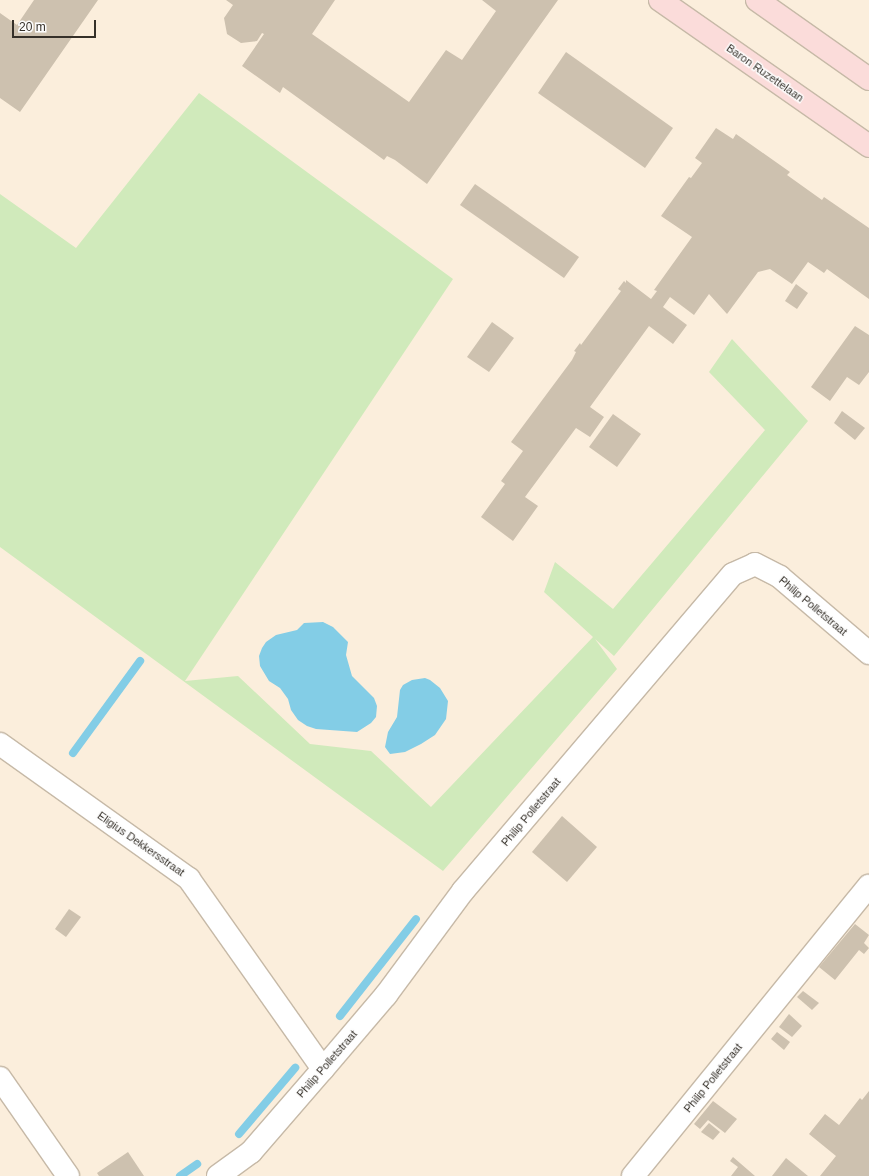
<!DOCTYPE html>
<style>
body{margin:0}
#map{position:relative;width:869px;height:1176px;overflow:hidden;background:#fbeedc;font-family:Helvetica,sans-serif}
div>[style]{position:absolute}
.green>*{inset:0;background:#d0eabb}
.water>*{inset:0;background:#83cde6}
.stream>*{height:8px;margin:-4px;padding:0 4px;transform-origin:4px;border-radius:4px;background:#83cde6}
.building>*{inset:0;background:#cdc1af}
.roads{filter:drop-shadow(1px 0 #c6b9a7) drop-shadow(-1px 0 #c6b9a7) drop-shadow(0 1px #c6b9a7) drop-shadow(0 -1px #c6b9a7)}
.street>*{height:22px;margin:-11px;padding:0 11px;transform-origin:11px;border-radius:11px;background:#fff}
.primary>*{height:22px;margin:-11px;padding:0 11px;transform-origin:11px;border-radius:11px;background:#fbdcda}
span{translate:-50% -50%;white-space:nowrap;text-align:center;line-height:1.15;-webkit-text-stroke:3px #fdfdfd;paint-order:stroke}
.street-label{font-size:11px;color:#353029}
.scale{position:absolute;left:12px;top:20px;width:84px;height:18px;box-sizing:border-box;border:2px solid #353029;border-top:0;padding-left:5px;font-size:12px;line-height:14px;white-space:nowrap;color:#353029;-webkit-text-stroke:3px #fdfdfd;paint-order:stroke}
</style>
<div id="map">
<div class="green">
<i style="clip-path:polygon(199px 93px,453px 279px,185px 681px,238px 676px,310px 744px,371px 751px,431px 807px,593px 637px,544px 592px,555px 562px,613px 609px,765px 430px,709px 372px,732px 339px,808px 421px,614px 656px,595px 639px,617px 669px,443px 871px,0 547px,0 194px,76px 248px)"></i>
</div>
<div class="water">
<i style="clip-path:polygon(323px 622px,333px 627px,348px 642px,346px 655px,352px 676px,374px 698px,377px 706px,376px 717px,371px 723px,357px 732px,316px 729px,307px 726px,298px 720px,291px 710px,288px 699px,280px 688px,269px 681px,260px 666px,259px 656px,262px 648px,266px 642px,276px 635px,297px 630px,304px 623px)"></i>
<i style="clip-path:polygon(425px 678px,430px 680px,440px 688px,448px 701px,446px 719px,435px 735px,421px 744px,405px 752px,390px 754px,385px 747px,388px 732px,397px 717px,400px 690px,403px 685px,412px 680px)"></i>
</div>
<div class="stream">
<i style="left:73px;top:753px;width:114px;rotate:-53.9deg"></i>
<i style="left:340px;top:1016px;width:123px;rotate:-51.9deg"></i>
<i style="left:239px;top:1134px;width:87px;rotate:-49.7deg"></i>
<i style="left:180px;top:1176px;width:21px;rotate:-35deg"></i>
</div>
<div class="building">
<i style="clip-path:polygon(34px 0,98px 0,20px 112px,0 98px,0 13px,17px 25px)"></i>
<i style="clip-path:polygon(226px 0,335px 0,312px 34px,409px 102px,446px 50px,462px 60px,496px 11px,482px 0,558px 0,427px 184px,395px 160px,387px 156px,384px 160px,283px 87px,280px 93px,242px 66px,264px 34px,262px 33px,257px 41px,241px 43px,227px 34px,224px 18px,233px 5px)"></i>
<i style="clip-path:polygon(566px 52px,673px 128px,645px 168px,538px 93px)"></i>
<i style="clip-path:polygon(716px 128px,733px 139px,736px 134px,790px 172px,787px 175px,822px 200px,824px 197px,869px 228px,869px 299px,827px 269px,824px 273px,808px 262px,792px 284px,770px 269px,758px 272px,727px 314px,709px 294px,694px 315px,670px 297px,663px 307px,687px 325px,673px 344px,649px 326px,590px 407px,604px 417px,590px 437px,576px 428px,525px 497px,538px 506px,513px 541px,481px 517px,505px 484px,501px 481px,523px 451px,511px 442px,572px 360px,576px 352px,574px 351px,580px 343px,581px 345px,621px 291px,618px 289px,624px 281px,626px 283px,626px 280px,651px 299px,657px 291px,654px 290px,692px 237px,661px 216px,689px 177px,691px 178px,702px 163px,695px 158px)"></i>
<i style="clip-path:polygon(475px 184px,579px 257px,564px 278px,460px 205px)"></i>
<i style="clip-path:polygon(796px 284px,808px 293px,797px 309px,785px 301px)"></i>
<i style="clip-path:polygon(492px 322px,514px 338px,489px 372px,467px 357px)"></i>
<i style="clip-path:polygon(855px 326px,869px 335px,869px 372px,859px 385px,847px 377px,830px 401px,811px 387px)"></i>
<i style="clip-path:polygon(842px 411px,865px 428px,855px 440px,834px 423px)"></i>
<i style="clip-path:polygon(613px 414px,641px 434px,617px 467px,589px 447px)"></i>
<i style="clip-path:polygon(562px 816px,597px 847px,567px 882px,532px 852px)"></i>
<i style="clip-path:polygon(69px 909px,81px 917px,66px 937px,55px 929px)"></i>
<i style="clip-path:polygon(855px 924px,869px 935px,864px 943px,869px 948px,864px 954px,859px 950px,835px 980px,819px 967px)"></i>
<i style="clip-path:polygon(803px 991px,819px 1003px,812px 1010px,797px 997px)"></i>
<i style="clip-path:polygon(789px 1014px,802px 1026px,792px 1037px,779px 1027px)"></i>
<i style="clip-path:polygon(777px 1032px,790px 1042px,784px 1050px,771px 1039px)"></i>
<i style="clip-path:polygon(869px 1091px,869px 1176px,820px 1176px,836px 1156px,809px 1134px,825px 1114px,839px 1125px,860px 1098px,862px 1100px)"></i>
<i style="clip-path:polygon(713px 1101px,737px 1119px,725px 1133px,708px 1120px,700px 1129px,694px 1124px)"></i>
<i style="clip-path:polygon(709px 1123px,720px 1132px,713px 1140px,701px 1132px)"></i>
<i style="clip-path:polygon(128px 1152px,144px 1176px,99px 1176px,97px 1173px)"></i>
<i style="clip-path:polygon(733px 1157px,755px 1176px,731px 1176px,738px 1167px,730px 1161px)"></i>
<i style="clip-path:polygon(786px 1158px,808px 1176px,772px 1176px)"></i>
</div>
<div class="roads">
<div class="street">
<i style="left:0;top:744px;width:232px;rotate:35.5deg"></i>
<i style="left:189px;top:879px;width:232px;rotate:54.8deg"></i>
<i style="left:0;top:1078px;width:119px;rotate:55.2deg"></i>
<i style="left:218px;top:1176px;width:41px;rotate:-36deg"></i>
<i style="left:251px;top:1152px;width:110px;rotate:-49.1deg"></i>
<i style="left:323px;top:1069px;width:97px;rotate:-49.6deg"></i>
<i style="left:386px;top:995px;width:129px;rotate:-53.5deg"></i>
<i style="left:463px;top:891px;width:416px;rotate:-49.6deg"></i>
<i style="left:733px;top:574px;width:24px;rotate:-24deg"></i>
<i style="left:755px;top:564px;width:28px;rotate:27deg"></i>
<i style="left:780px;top:577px;width:117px;rotate:40.5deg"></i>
<i style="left:633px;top:1176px;width:374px;rotate:-50.9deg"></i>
</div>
<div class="primary">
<i style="left:660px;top:0;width:255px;rotate:34.9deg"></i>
<i style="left:757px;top:0;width:137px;rotate:35.2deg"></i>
</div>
</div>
<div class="street-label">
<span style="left:765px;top:73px;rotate:35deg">Baron Ruzettelaan</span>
<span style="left:813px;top:606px;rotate:40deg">Philip Polletstraat</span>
<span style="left:531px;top:812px;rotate:-50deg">Philip Polletstraat</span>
<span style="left:141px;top:844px;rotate:35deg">Eligius Dekkersstraat</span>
<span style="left:327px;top:1064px;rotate:-49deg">Philip Polletstraat</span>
<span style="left:713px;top:1078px;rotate:-51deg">Philip Polletstraat</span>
</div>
<div class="scale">20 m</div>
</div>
